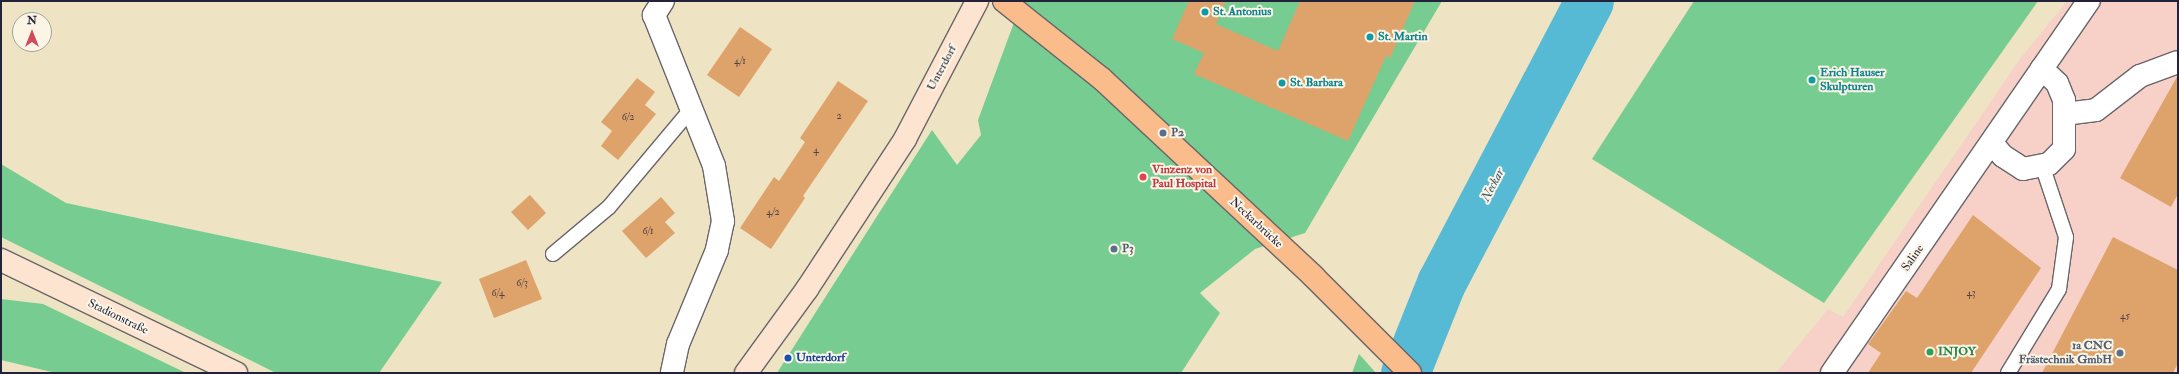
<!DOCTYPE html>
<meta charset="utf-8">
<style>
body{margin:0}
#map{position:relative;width:2179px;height:374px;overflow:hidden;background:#eee3c2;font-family:"IM FELL Double Pica",serif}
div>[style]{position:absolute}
.built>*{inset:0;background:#f7d1c7}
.green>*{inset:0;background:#76cc91}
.river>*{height:49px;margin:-24.5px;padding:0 24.5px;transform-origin:24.5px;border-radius:24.5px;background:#56bad5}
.building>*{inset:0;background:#dea36b}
.roads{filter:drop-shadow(1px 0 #69666a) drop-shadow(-1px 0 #69666a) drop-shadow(0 1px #69666a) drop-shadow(0 -1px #69666a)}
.lane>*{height:14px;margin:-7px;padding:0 7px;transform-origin:7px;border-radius:7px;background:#fff}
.street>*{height:22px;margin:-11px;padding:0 11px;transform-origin:11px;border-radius:11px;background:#fff}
.secondary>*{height:22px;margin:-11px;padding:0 11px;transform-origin:11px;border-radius:11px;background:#fde4d1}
.primary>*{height:22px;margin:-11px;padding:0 11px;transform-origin:11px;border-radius:11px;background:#fabc8b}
.dots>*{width:11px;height:11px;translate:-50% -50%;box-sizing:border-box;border:2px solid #fcf5e5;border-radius:50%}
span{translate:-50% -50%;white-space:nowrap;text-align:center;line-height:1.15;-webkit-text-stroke:4px #fcf5e5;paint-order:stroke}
.number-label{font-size:10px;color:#514247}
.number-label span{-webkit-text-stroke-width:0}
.culture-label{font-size:12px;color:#0d838f;font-weight:700}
.left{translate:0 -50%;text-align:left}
.street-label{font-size:12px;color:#22223b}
.service-label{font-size:12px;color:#4e5e75;font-weight:700}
.right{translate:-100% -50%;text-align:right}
.health-label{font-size:12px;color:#be3a42;font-weight:700}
.leisure-label{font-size:12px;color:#27864d;font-weight:700}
.transit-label{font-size:12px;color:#164399;font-weight:700}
.water-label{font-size:13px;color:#345771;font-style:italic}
.frame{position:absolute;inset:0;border:2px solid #22223b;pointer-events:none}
.north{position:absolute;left:12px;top:12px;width:40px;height:40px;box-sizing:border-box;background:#fcf5e5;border:1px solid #a5a1a1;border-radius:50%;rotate:0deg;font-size:11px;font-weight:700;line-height:16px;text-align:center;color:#22223b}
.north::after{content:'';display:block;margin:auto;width:14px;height:18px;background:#d1495b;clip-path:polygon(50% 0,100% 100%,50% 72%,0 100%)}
</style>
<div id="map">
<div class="built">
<i style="clip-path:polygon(2067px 1px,2178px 1px,2178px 373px,1776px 373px,1828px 309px,1843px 317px,2020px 59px)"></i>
</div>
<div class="green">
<i style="clip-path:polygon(1022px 1px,1442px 1px,1305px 233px,1255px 249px,1200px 293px,1220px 313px,1181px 373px,777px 373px,932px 130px,957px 165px,981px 135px,978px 120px)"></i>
<i style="clip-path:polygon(1694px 1px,2038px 1px,1824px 303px,1592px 159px)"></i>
<i style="clip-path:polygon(1px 164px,66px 203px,442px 282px,379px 373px,276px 373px,1px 237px)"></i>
<i style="clip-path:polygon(1px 299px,43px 304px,186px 373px,56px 373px,1px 360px)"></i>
<i style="clip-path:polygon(1359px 354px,1376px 373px,1352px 373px)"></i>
</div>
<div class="river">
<i style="left:1405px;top:373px;width:97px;rotate:-68.2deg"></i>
<i style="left:1441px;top:283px;width:318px;rotate:-62.3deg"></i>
</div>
<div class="building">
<i style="clip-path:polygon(1189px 1px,1226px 1px,1216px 24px,1278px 51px,1300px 1px,1415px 1px,1390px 58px,1386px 56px,1348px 141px,1194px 74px,1204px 53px,1172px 39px)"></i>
<i style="clip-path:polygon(740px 27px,772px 49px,739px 97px,707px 75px)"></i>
<i style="clip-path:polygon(2178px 75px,2178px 194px,2171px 207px,2120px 178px)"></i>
<i style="clip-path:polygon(637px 78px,655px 92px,645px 105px,656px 114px,618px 160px,601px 146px,612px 131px,601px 122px)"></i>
<i style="clip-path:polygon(838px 81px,868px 101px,803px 196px,805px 198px,771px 249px,740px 228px,774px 177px,779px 181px,805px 142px,800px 138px)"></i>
<i style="clip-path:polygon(530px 195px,546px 213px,528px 230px,511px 212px)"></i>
<i style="clip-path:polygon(661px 197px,675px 213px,665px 222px,675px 233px,646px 258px,622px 231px)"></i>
<i style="clip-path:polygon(1973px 215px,2041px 268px,1971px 373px,1868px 373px,1881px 353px,1868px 344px,1906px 291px,1917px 298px)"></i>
<i style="clip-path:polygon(2113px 237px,2178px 270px,2178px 363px,2173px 373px,2042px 373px)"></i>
<i style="clip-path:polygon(526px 260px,542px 299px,494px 318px,479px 279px)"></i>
</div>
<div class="roads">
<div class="lane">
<i style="left:553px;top:254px;width:73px;rotate:-40deg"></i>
<i style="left:609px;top:207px;width:129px;rotate:-50deg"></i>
<i style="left:2008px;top:373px;width:98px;rotate:-58.7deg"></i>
<i style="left:2059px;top:289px;width:52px;rotate:-82.3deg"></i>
<i style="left:2066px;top:237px;width:76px;rotate:-108.4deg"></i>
</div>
<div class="street">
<i style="left:663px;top:1px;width:17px;rotate:123deg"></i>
<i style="left:654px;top:15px;width:162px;rotate:68.3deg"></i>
<i style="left:714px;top:166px;width:56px;rotate:80.7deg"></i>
<i style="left:723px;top:221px;width:30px;rotate:102deg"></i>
<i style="left:717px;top:250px;width:102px;rotate:112.5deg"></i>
<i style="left:678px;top:344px;width:30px;rotate:102deg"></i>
<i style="left:2064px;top:114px;width:32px;rotate:-7deg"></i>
<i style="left:2096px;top:110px;width:56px;rotate:-37.7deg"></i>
<i style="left:2140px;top:76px;width:40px;rotate:-20.2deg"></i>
<i style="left:1992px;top:143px;width:17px;rotate:50deg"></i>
<i style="left:2003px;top:156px;width:24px;rotate:33deg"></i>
<i style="left:2023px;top:169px;width:26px;rotate:-11deg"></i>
<i style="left:2049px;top:164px;width:21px;rotate:-45deg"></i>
<i style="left:2064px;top:149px;width:49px;rotate:-90deg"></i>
<i style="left:2064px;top:100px;width:18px;rotate:-112deg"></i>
<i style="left:2057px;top:83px;width:21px;rotate:-137deg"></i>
<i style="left:1832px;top:373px;width:452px;rotate:-55.4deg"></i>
</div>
<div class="secondary">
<i style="left:1px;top:260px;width:261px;rotate:25.7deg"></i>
<i style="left:746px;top:373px;width:104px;rotate:-54deg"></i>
<i style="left:807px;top:289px;width:179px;rotate:-56.8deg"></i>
<i style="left:905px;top:139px;width:156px;rotate:-62.4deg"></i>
</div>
<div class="primary">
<i style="left:1004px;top:1px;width:125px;rotate:38.5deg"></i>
<i style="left:1102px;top:79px;width:289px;rotate:43deg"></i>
<i style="left:1313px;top:276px;width:137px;rotate:45deg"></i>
</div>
</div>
<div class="dots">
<i style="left:1205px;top:12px;background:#0f9aa8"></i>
<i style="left:1370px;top:37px;background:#0f9aa8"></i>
<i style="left:1812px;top:80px;background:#0f9aa8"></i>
<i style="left:1282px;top:83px;background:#0f9aa8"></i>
<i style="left:1163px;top:133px;background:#5c6f8a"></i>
<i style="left:1143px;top:177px;background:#e0444e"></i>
<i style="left:1114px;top:249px;background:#5c6f8a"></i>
<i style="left:1930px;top:352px;background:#2e9e5b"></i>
<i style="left:2120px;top:353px;background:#5c6f8a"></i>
<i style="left:788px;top:358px;background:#1a4fb4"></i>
</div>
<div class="number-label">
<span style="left:740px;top:62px">4/1</span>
<span style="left:839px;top:117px">2</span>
<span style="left:628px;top:118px">6/2</span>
<span style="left:816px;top:151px">4</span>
<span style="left:773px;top:213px">4/2</span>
<span style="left:648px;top:232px">6/1</span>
<span style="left:522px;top:284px">6/3</span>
<span style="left:498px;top:294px">6/4</span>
<span style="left:1971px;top:294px">43</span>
<span style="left:2125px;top:317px">45</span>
</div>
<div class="culture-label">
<span class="left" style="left:1213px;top:12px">St. Antonius</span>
<span class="left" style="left:1378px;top:37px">St. Martin</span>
<span class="left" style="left:1820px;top:80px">Erich Hauser<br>Skulpturen</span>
<span class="left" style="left:1290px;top:83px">St. Barbara</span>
</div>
<div class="street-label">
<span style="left:942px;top:68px;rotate:-62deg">Unterdorf</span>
<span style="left:1256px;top:223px;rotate:43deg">Neckarbrücke</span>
<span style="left:1913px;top:258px;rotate:-55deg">Saline</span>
<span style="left:118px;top:317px;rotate:26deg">Stadionstraße</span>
</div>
<div class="service-label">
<span class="left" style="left:1171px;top:133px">P2</span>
<span class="left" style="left:1122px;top:249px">P3</span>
<span class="right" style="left:2112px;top:353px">1a CNC<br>Frästechnik GmbH</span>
</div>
<div class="health-label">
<span class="left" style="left:1152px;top:177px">Vinzenz von<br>Paul Hospital</span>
</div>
<div class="leisure-label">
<span class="left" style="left:1938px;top:352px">INJOY</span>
</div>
<div class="transit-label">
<span class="left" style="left:796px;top:358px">Unterdorf</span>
</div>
<div class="water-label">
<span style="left:1493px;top:185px;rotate:-62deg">Neckar</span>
</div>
<div class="frame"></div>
<div class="north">N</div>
</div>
